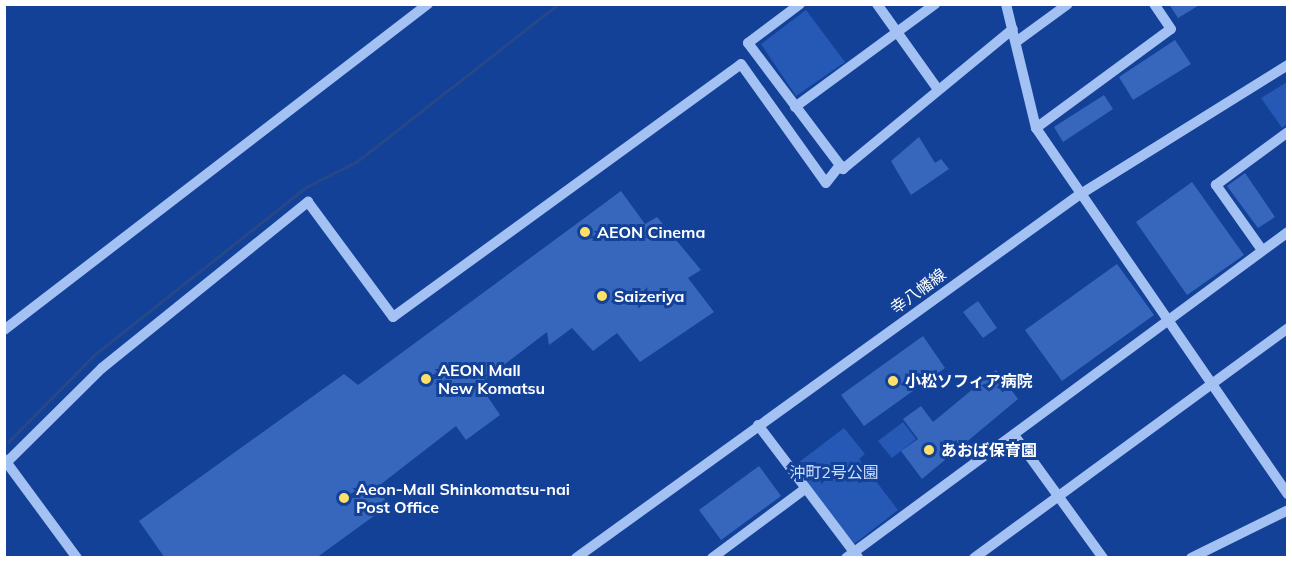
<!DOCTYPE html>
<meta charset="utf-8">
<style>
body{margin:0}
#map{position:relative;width:1292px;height:562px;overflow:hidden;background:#134197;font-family:Mulish,"Noto Sans JP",sans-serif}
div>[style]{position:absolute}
.green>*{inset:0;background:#2659b6}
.stream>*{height:3px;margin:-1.5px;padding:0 1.5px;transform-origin:1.5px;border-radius:1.5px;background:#264889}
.building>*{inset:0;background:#3767bd}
.minor>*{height:10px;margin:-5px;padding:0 5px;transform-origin:5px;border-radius:5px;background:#a4c1f3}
.dots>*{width:16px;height:16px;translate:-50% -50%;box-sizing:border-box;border:3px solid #134197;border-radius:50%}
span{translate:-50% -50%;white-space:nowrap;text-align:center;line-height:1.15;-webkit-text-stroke:6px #134197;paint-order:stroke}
.poi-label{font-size:16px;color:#fff;font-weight:700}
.left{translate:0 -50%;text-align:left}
.street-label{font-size:16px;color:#fff}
.park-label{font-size:16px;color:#ccdefd}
.frame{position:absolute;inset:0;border:6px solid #fff;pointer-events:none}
</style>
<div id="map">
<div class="green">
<i style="clip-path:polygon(806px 10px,845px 62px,796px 96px,761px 44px)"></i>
<i style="clip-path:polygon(1287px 82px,1287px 124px,1282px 128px,1261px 98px)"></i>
<i style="clip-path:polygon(903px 422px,916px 439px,892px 458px,878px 441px)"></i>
<i style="clip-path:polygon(844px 428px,865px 454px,859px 459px,898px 510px,854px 544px,794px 466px)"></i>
</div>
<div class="stream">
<i style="left:8px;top:442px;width:122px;rotate:-45.3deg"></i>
<i style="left:94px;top:355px;width:270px;rotate:-38.4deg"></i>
<i style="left:306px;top:187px;width:56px;rotate:-26.6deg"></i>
<i style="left:356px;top:162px;width:256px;rotate:-38deg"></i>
</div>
<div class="building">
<i style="clip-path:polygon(1169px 4px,1201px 4px,1178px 18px)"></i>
<i style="clip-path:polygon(1175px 40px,1191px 64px,1133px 100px,1119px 77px)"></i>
<i style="clip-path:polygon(1104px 95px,1113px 109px,1063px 142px,1054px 127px)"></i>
<i style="clip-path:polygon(919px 137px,935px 163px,941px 159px,949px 169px,911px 195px,891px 161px)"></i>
<i style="clip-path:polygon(1245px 173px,1275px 217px,1258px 228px,1227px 186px)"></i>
<i style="clip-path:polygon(1192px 182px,1244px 255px,1187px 295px,1136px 222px)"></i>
<i style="clip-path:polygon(621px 191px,645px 224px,657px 217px,701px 270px,688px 278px,714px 312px,640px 362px,617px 333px,593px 351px,572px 328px,549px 345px,547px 332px,479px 384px,500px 415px,466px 440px,456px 426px,376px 488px,389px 505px,316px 558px,165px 558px,139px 521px,344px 374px,358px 385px)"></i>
<i style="clip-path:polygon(1117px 264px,1154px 315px,1062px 381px,1025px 330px)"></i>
<i style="clip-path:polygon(978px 301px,997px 328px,983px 338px,963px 312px)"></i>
<i style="clip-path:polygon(923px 336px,945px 368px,864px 426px,841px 395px)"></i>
<i style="clip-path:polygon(996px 370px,1018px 399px,922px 479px,901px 451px,918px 439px,903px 419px,921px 406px,933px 422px)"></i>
<i style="clip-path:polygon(759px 466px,781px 496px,721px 540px,699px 510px)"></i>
</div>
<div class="minor">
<i style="left:800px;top:4px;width:65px;rotate:143.1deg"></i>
<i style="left:748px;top:43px;width:158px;rotate:53deg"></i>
<i style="left:843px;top:169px;width:220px;rotate:-39.5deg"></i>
<i style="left:877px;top:4px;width:103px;rotate:54.5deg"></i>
<i style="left:1006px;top:4px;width:128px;rotate:76.4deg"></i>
<i style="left:1036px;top:128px;width:444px;rotate:55.5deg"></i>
<i style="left:1016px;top:42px;width:64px;rotate:-36.2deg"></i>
<i style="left:795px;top:107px;width:174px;rotate:-36.3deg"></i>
<i style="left:1036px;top:128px;width:167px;rotate:-36.3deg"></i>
<i style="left:1171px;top:29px;width:30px;rotate:-124deg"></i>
<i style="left:1262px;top:250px;width:80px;rotate:-125.3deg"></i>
<i style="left:1216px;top:185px;width:89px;rotate:-36.4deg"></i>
<i style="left:4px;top:330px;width:535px;rotate:-37.56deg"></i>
<i style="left:758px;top:425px;width:166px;rotate:52.9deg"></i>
<i style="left:1014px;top:435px;width:152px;rotate:54.1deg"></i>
<i style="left:4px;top:459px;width:123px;rotate:53.6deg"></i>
<i style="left:7px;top:462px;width:134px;rotate:-44.7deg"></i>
<i style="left:102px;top:368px;width:265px;rotate:-38.9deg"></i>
<i style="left:308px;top:202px;width:143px;rotate:53.5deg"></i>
<i style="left:393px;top:317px;width:430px;rotate:-36deg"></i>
<i style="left:741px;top:64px;width:146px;rotate:54.5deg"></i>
<i style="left:826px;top:183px;width:23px;rotate:-52deg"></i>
<i style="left:576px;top:558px;width:620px;rotate:-35.82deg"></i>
<i style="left:1079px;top:195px;width:246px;rotate:-31.9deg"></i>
<i style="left:712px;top:558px;width:116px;rotate:-36.6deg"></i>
<i style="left:846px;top:558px;width:549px;rotate:-36.41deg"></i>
<i style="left:974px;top:558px;width:389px;rotate:-36.2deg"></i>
<i style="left:1191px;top:558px;width:108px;rotate:-26.3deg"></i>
</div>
<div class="dots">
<i style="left:585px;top:232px;background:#ffe066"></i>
<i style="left:602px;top:296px;background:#ffe066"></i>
<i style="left:426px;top:379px;background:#ffe066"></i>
<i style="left:893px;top:381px;background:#ffe066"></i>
<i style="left:929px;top:450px;background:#ffe066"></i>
<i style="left:344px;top:498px;background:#ffe066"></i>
</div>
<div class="poi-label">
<span class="left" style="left:597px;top:232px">AEON Cinema</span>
<span class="left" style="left:614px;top:296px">Saizeriya</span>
<span class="left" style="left:438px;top:379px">AEON Mall<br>New Komatsu</span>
<span class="left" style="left:905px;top:381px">小松ソフィア病院</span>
<span class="left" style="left:941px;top:450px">あおば保育園</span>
<span class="left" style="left:356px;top:498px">Aeon-Mall Shinkomatsu-nai<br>Post Office</span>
</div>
<div class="street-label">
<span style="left:918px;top:291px;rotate:-36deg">幸八幡線</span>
</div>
<div class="park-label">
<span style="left:834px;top:472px">沖町2号公園</span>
</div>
<div class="frame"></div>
</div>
